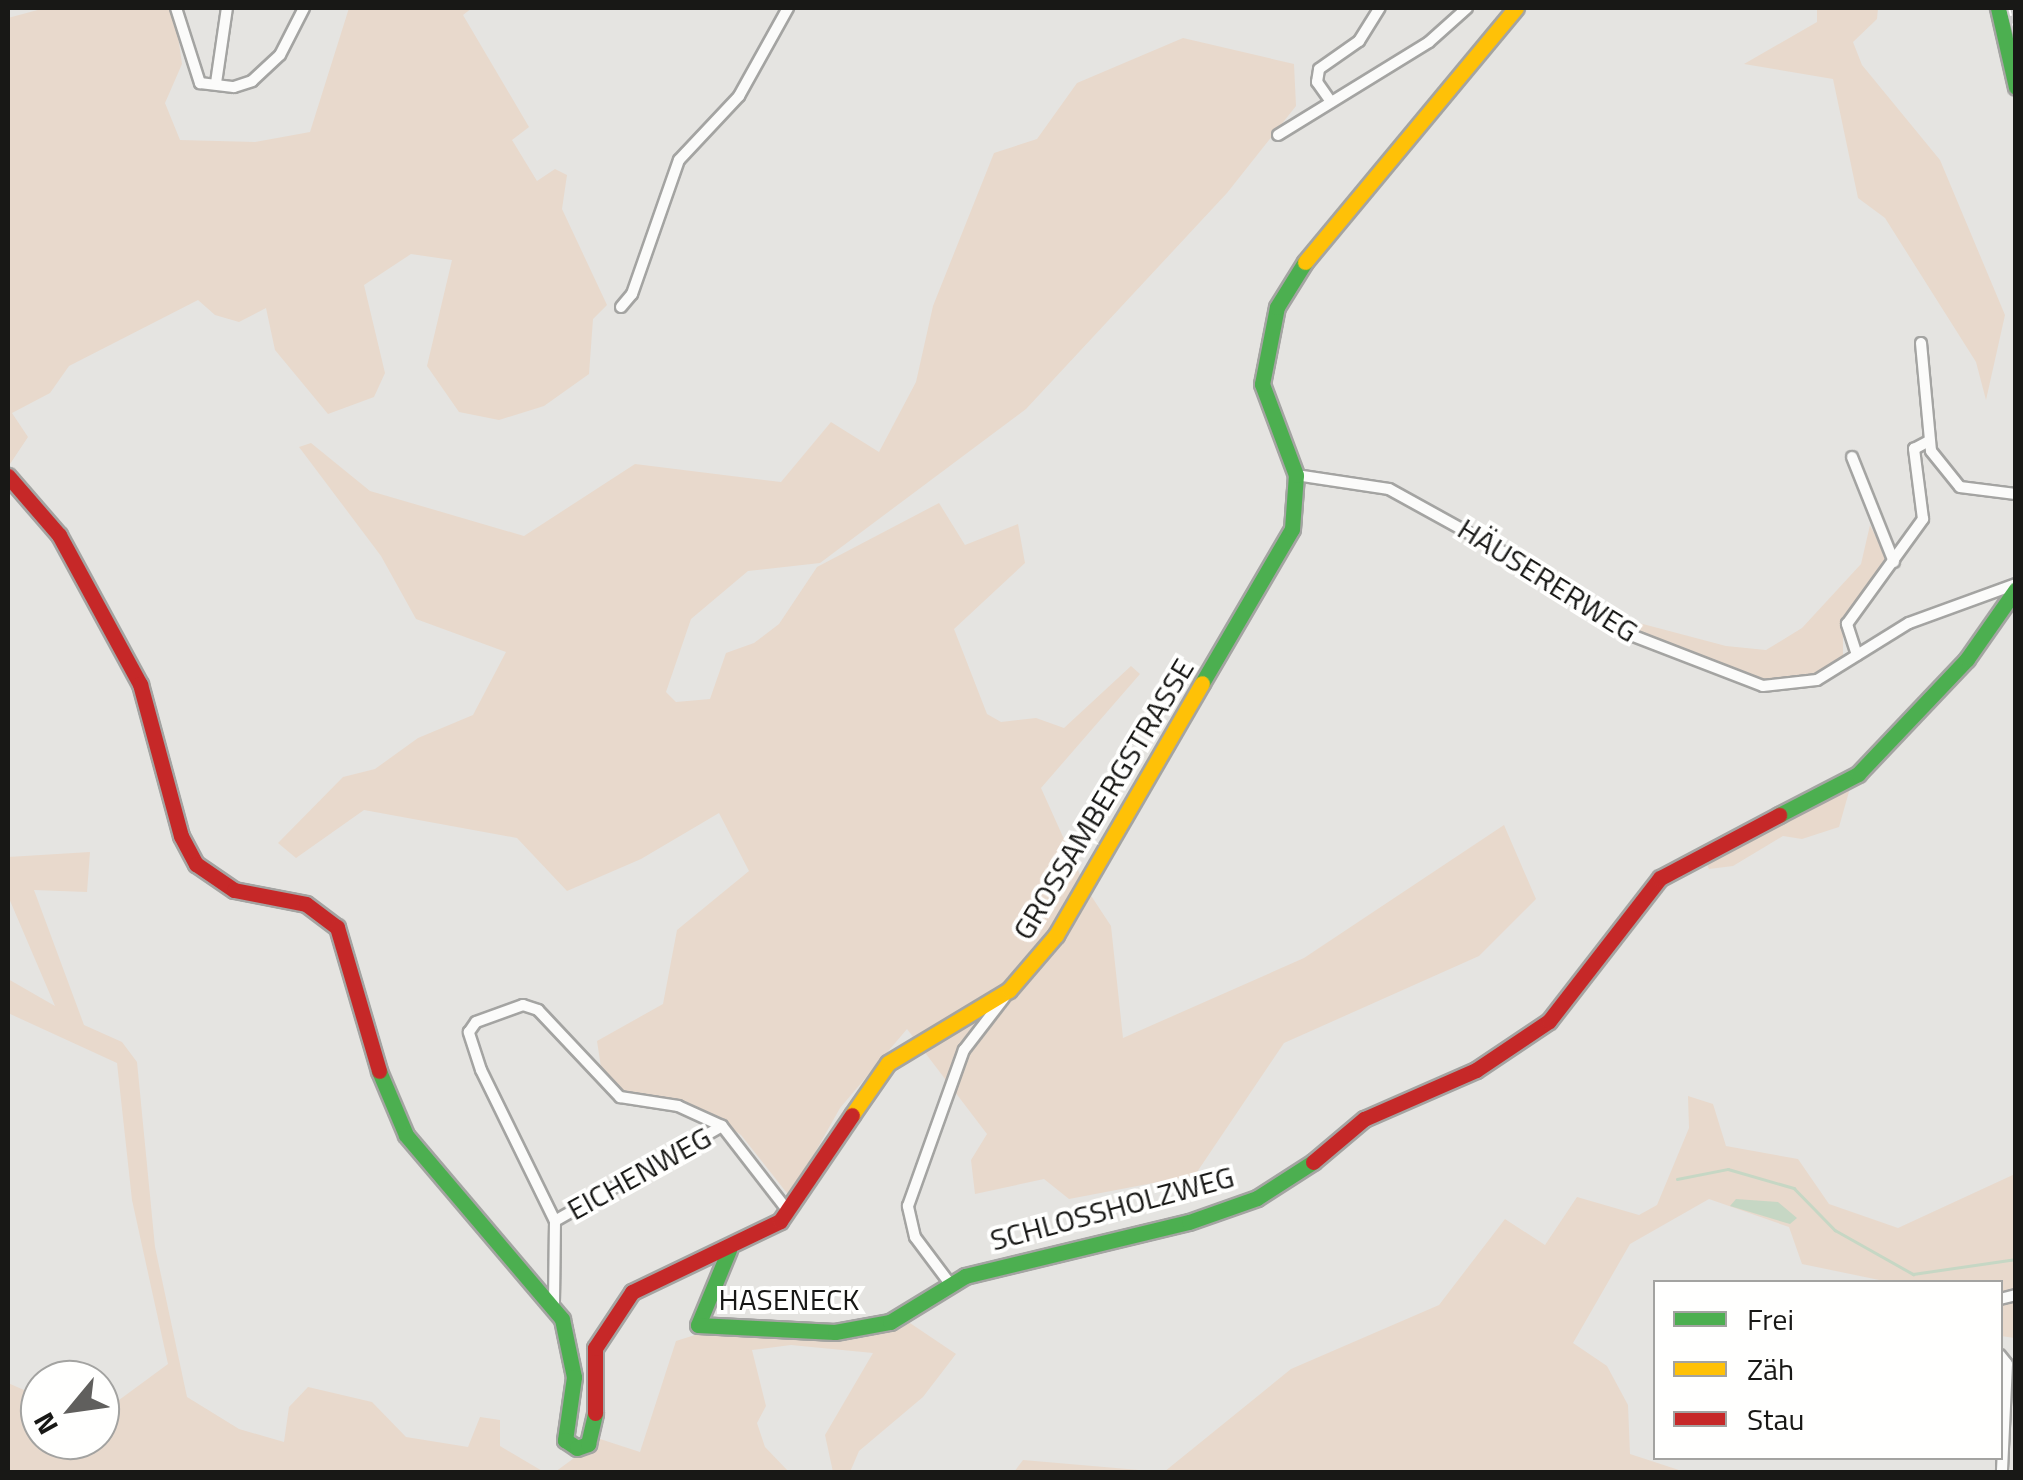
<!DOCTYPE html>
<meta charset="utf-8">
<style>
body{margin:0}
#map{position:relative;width:2023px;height:1480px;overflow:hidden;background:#e5e4e1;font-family:"Titillium Web",sans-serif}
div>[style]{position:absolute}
.green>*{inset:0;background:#e8d9cc}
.water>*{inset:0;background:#c6d7c4}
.stream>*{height:2.5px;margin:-1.25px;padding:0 1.25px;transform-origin:1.25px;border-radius:1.25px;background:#c6d7c4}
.roads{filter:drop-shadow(2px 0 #a4a4a2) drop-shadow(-2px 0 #a4a4a2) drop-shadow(0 2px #a4a4a2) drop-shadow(0 -2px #a4a4a2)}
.street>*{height:10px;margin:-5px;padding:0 5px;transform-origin:5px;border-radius:5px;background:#fbfbfa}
.fast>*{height:15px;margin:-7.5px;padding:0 7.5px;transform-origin:7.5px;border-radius:7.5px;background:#4caf50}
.slow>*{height:15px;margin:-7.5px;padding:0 7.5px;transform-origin:7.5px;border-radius:7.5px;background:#ffc107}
.jam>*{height:15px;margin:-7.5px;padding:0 7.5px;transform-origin:7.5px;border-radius:7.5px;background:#c62828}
.rail>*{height:6px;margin-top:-3px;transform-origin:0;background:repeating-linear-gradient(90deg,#fffffe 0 8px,#cdcdcc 0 16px);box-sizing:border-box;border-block:2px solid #cdcdcc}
span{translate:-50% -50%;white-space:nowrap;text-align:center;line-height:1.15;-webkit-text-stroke:8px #fffffe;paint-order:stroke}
.street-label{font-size:30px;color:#181816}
.frame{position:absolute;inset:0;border:10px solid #181816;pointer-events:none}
.legend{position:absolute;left:1653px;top:1280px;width:350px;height:180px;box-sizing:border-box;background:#fffffe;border:2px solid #a3a3a1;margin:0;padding:12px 18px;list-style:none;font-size:30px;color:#181816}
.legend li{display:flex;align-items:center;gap:20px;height:50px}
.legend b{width:50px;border:2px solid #a3a3a1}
.north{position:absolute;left:20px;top:1360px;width:100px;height:100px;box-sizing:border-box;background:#fffffe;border:2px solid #a3a3a1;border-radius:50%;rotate:241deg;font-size:28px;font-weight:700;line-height:40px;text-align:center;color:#181816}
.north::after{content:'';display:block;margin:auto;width:35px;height:45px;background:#605f5d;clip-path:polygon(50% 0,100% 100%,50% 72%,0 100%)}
</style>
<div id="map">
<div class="green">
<i style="clip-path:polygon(45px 8px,174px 8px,182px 64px,165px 103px,180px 140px,255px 142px,310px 132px,349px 8px,472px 8px,463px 15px,529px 127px,512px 140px,537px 181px,555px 169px,567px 175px,562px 209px,607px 305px,593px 319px,589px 374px,544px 406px,499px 420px,459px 412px,427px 366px,452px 260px,411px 254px,364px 285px,385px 373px,374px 397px,328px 414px,275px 350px,266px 308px,239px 322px,215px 315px,198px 300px,69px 366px,50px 393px,12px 413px,28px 437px,8px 467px,8px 18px)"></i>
<i style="clip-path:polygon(1817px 8px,1878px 8px,1877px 19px,1853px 42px,1862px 65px,1940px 160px,2005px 315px,1986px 400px,1976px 362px,1885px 218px,1858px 198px,1833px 79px,1744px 64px,1817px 22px)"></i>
<i style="clip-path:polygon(1183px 38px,1294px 64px,1296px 106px,1227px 193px,1026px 409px,820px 563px,748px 571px,691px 619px,666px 692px,676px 702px,710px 699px,726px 653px,754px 643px,779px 624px,817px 567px,939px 503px,965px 545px,1018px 524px,1025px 563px,954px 629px,987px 714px,1001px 722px,1036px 718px,1064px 728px,1131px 666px,1140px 674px,1041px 788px,1086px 888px,1111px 926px,1123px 1038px,1304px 958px,1504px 825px,1536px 899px,1479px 956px,1284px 1043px,1195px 1175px,1069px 1199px,1044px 1179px,975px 1194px,971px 1160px,987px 1134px,907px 1029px,840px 1108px,790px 1197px,741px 1135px,708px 1112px,622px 1092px,602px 1074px,597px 1041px,663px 1004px,677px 930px,749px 871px,719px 813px,641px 859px,567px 891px,517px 838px,364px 810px,296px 858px,278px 843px,343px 777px,375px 769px,418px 738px,473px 715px,506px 652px,416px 619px,381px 556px,299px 447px,311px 443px,370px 491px,524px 536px,635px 464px,781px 482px,831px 422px,879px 452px,916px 382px,933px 306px,994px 153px,1037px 139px,1077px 83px)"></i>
<i style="clip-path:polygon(1870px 525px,1888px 562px,1843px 622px,1843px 656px,1808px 679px,1763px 683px,1632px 633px,1639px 623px,1726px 646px,1766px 650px,1802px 628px,1861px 564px)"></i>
<i style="clip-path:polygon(1852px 781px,1839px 827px,1802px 839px,1783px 836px,1733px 866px,1709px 869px,1704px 858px)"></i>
<i style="clip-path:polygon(90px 852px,87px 892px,34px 890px,84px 1025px,122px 1042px,137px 1062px,155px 1247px,187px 1397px,239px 1429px,284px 1442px,289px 1407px,308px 1387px,372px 1402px,406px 1437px,468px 1447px,480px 1417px,500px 1420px,500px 1446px,544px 1472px,8px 1472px,8px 1383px,40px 1397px,40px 1440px,100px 1440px,100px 1414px,168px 1364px,132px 1200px,117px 1063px,8px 1013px,8px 979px,55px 1006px,8px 896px,8px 857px)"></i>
<i style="clip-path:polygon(1688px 1096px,1713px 1104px,1726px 1146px,1798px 1159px,1829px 1204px,1898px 1228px,2015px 1174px,2015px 1338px,2001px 1336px,2000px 1282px,1889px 1282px,1802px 1264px,1789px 1227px,1709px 1199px,1630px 1244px,1573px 1343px,1607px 1366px,1628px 1405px,1630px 1454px,1685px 1472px,1164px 1472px,1291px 1369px,1439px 1305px,1505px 1219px,1545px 1245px,1577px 1197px,1639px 1215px,1657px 1205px,1689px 1128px)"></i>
<i style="clip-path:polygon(904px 1319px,956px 1354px,923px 1397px,859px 1451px,850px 1472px,833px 1472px,825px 1435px,873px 1353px,791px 1345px,752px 1350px,766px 1406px,757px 1423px,765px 1447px,789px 1472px,555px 1472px,600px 1439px,640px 1452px,676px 1341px,717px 1328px,844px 1339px)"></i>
<i style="clip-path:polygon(1023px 1460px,1162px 1472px,1014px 1472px)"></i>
</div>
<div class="water">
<i style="clip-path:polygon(1736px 1199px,1778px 1202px,1797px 1218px,1790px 1224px,1730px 1206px)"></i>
</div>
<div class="stream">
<i style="left:1677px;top:1179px;width:52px;rotate:-11.1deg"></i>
<i style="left:1728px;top:1169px;width:69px;rotate:16.1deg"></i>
<i style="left:1794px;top:1188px;width:59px;rotate:45.7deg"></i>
<i style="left:1835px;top:1230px;width:90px;rotate:29.4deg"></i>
<i style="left:1913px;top:1274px;width:104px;rotate:-8.3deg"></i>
</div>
<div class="roads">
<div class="street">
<i style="left:176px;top:8px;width:79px;rotate:72.3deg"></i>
<i style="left:200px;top:83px;width:34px;rotate:7deg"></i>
<i style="left:234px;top:87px;width:19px;rotate:-18deg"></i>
<i style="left:252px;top:81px;width:38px;rotate:-43deg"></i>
<i style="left:280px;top:55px;width:53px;rotate:-62.9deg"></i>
<i style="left:216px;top:83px;width:76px;rotate:-81.7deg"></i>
<i style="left:1329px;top:99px;width:21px;rotate:-125deg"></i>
<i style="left:1317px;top:82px;width:13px;rotate:-81deg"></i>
<i style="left:1319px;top:69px;width:49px;rotate:-35deg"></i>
<i style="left:1359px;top:41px;width:39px;rotate:-58deg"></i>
<i style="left:1278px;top:135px;width:177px;rotate:-31.6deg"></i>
<i style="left:1429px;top:42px;width:51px;rotate:-41.8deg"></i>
<i style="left:621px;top:307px;width:17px;rotate:-50deg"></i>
<i style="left:632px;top:294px;width:142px;rotate:-70.7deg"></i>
<i style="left:679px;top:160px;width:88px;rotate:-46.8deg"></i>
<i style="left:739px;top:96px;width:101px;rotate:-60.9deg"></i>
<i style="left:1921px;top:343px;width:108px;rotate:84.7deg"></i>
<i style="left:1931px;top:451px;width:46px;rotate:51.1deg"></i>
<i style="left:1960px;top:487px;width:56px;rotate:7.1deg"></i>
<i style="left:1852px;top:457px;width:113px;rotate:68.2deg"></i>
<i style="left:1296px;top:475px;width:94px;rotate:8.6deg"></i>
<i style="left:1389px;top:489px;width:143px;rotate:28.9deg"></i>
<i style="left:1514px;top:558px;width:126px;rotate:34.7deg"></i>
<i style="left:1618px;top:630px;width:155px;rotate:21.1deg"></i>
<i style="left:1763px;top:686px;width:54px;rotate:-6.3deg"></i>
<i style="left:1817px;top:680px;width:108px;rotate:-31.8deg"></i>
<i style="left:1909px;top:623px;width:114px;rotate:-20deg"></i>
<i style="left:1857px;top:655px;width:33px;rotate:-108deg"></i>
<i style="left:1847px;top:624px;width:130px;rotate:-54.1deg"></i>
<i style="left:1923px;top:519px;width:71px;rotate:-97.3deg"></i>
<i style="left:1914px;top:449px;width:15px;rotate:-28deg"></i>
<i style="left:555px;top:1221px;width:192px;rotate:-29.6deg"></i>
<i style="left:951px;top:1285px;width:60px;rotate:-126.9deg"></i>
<i style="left:915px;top:1237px;width:32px;rotate:-103deg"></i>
<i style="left:908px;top:1206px;width:166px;rotate:-70.3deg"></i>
<i style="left:964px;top:1050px;width:66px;rotate:-52.4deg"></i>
<i style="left:2000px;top:1299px;width:16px;rotate:-14deg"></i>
<i style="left:554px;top:1303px;width:82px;rotate:-89.3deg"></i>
<i style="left:555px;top:1221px;width:168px;rotate:-116.1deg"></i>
<i style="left:481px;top:1070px;width:40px;rotate:-108deg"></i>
<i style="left:469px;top:1032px;width:12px;rotate:-55deg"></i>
<i style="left:476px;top:1022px;width:50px;rotate:-19.9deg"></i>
<i style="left:523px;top:1005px;width:16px;rotate:18deg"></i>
<i style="left:538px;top:1010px;width:120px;rotate:46.7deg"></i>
<i style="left:620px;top:1097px;width:59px;rotate:8.8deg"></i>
<i style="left:678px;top:1106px;width:48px;rotate:24.4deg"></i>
<i style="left:722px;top:1126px;width:108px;rotate:52.2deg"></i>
<i style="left:2000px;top:1355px;width:11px;rotate:52deg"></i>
<i style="left:2007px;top:1364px;width:108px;rotate:92.7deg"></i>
</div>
<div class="fast">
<i style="left:1998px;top:8px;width:81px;rotate:77.2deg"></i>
<i style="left:1202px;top:683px;width:178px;rotate:-59.7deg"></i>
<i style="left:1292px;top:529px;width:54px;rotate:-85.8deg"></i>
<i style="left:1296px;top:475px;width:97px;rotate:-110.5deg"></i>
<i style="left:1262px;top:384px;width:78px;rotate:-79deg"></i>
<i style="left:1277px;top:307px;width:53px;rotate:-58.1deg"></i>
<i style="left:1779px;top:815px;width:89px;rotate:-27.4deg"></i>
<i style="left:1858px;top:774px;width:158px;rotate:-46.5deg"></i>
<i style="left:1967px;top:659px;width:85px;rotate:-55deg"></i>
<i style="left:379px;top:1071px;width:69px;rotate:67.1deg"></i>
<i style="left:406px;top:1135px;width:241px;rotate:49.7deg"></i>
<i style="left:562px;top:1319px;width:59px;rotate:78.3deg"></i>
<i style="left:574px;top:1377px;width:64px;rotate:98.1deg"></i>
<i style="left:565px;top:1440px;width:14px;rotate:34deg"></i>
<i style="left:577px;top:1448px;width:12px;rotate:-20deg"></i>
<i style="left:588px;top:1444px;width:32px;rotate:-77deg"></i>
<i style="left:729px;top:1250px;width:81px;rotate:112.5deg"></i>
<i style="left:698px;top:1325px;width:137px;rotate:2.9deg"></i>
<i style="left:835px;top:1332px;width:56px;rotate:-10.3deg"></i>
<i style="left:890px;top:1322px;width:88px;rotate:-31.5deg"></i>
<i style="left:965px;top:1276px;width:230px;rotate:-13.6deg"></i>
<i style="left:1189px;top:1222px;width:72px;rotate:-19.4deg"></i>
<i style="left:1257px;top:1198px;width:67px;rotate:-32.7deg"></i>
</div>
<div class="slow">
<i style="left:1305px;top:262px;width:330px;rotate:-50.3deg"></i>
<i style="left:852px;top:1115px;width:63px;rotate:-55.3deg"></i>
<i style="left:888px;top:1063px;width:141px;rotate:-31.1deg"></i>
<i style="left:1009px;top:990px;width:72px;rotate:-49.5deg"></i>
<i style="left:1056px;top:935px;width:291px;rotate:-59.9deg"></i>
</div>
<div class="jam">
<i style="left:8px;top:476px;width:78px;rotate:49.2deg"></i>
<i style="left:59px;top:535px;width:170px;rotate:61.5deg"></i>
<i style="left:140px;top:684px;width:157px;rotate:74.9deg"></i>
<i style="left:181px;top:836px;width:32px;rotate:62deg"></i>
<i style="left:196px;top:864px;width:46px;rotate:34.4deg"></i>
<i style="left:234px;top:890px;width:73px;rotate:11deg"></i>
<i style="left:306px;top:904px;width:39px;rotate:37deg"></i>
<i style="left:337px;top:927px;width:150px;rotate:73.7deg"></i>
<i style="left:1313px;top:1162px;width:67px;rotate:-40.1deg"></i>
<i style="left:1364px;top:1119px;width:122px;rotate:-23.6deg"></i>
<i style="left:1476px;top:1070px;width:88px;rotate:-33.9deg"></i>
<i style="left:1549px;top:1021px;width:181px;rotate:-52.2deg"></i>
<i style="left:1660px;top:878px;width:135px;rotate:-27.9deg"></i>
<i style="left:595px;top:1413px;width:65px;rotate:-90deg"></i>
<i style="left:595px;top:1348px;width:67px;rotate:-56.5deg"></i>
<i style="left:632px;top:1292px;width:164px;rotate:-25.6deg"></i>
<i style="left:780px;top:1221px;width:128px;rotate:-55.8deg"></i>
</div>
</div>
<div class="rail">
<i style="left:2009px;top:8px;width:28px;rotate:75deg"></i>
</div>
<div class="street-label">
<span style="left:1548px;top:580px;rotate:32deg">HÄUSERERWEG</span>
<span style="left:1103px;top:799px;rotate:-59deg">GROSSAMBERGSTRASSE</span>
<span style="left:639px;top:1173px;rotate:-29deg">EICHENWEG</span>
<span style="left:1112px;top:1208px;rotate:-15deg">SCHLOSSHOLZWEG</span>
<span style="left:789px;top:1299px">HASENECK</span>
</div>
<div class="frame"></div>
<ul class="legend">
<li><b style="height:12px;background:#4caf50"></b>Frei</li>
<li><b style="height:12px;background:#ffc107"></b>Zäh</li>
<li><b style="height:12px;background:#c62828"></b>Stau</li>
</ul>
<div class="north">N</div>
</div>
